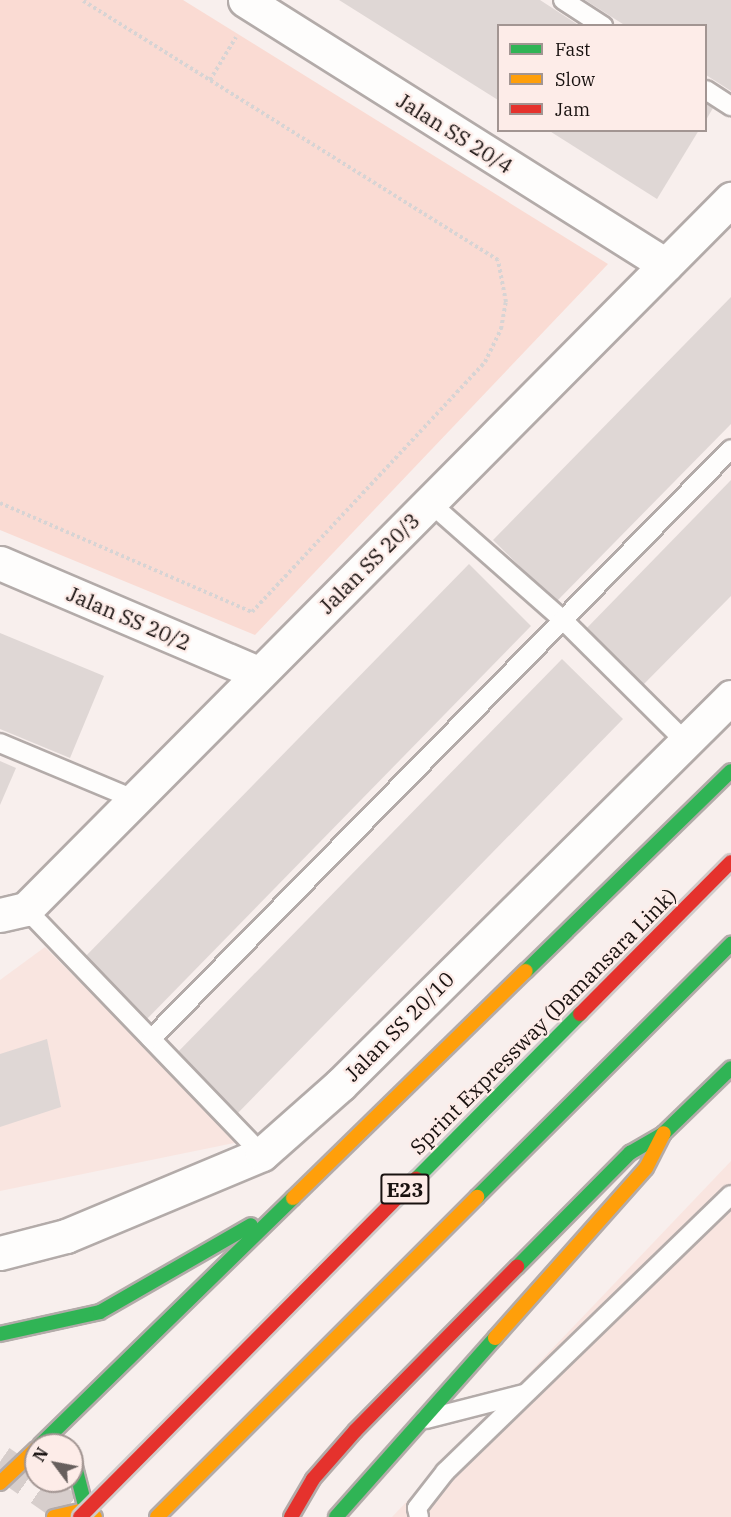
<!DOCTYPE html>
<style>
body{margin:0}
#map{position:relative;width:731px;height:1517px;overflow:hidden;background:#f8efed;font-family:"IBM Plex Serif",serif}
div>[style]{position:absolute}
.built>*{inset:0;background:#f9e5e0}
.green>*{inset:0;background:#fadbd3}
.building>*{inset:0;background:#dfd7d5}
.highway-tunnel>*{height:33px;margin-top:-16.5px;transform-origin:0;background:repeating-linear-gradient(90deg,#d7cecc 0 33px,transparent 0 49px)}
.path>*{height:4px;margin-top:-2px;transform-origin:0;background:repeating-linear-gradient(90deg,#d7d4d4 0 3px,transparent 0 6px)}
.roads{filter:drop-shadow(2px 0 #b3aba9) drop-shadow(-2px 0 #b3aba9) drop-shadow(0 2px #b3aba9) drop-shadow(0 -2px #b3aba9)}
.lane>*{height:18px;margin:-9px;padding:0 9px;transform-origin:9px;border-radius:9px;background:#fefdfc}
.street>*{height:33px;margin:-16.5px;padding:0 16.5px;transform-origin:16.5px;border-radius:16.5px;background:#fefdfc}
.fast>*{height:14px;margin:-7px;padding:0 7px;transform-origin:7px;border-radius:7px;background:#30b455}
.slow>*{height:14px;margin:-7px;padding:0 7px;transform-origin:7px;border-radius:7px;background:#ff9f0a}
.jam>*{height:14px;margin:-7px;padding:0 7px;transform-origin:7px;border-radius:7px;background:#e5322d}
.bridges{filter:drop-shadow(2px 0 #cfcac9) drop-shadow(-2px 0 #cfcac9) drop-shadow(0 2px #cfcac9) drop-shadow(0 -2px #cfcac9)}
.fast-bridge>*{height:14px;margin:-7px;padding:0 7px;transform-origin:7px;border-radius:7px;background:#30b455}
.jam-bridge>*{height:14px;margin:-7px;padding:0 7px;transform-origin:7px;border-radius:7px;background:#e5322d}
span{translate:-50% -50%;white-space:nowrap;text-align:center;line-height:1.15;-webkit-text-stroke:4.5px #fdece8;paint-order:stroke}
.shield-label span{padding:2px 4px;background:#fdece8;border:2px solid;border-radius:4px;-webkit-text-stroke-width:0}
.shield-label{font-size:20px;color:#191210;font-weight:700}
.street-label{font-size:21px;color:#191210}
.legend{position:absolute;left:497px;top:24px;width:210px;height:108px;box-sizing:border-box;background:#fdece8;border:2px solid #a29592;margin:0;padding:8px 10px;list-style:none;font-size:18px;color:#191210}
.legend li{display:flex;align-items:center;gap:12px;height:30px}
.legend b{width:30px;border:2px solid #a29592}
.north{position:absolute;left:24px;top:1433px;width:60px;height:60px;box-sizing:border-box;background:#fdece8;border:2px solid #a29592;border-radius:50%;rotate:302deg;font-size:16px;font-weight:700;line-height:24px;text-align:center;color:#191210}
.north::after{content:'';display:block;margin:auto;width:21px;height:27px;background:#675f5d;clip-path:polygon(50% 0,100% 100%,50% 72%,0 100%)}
</style>
<div id="map">
<div class="built">
<i style="clip-path:polygon(45px 947px,239px 1142px,0 1191px,0 980px)"></i>
<i style="clip-path:polygon(731px 1161px,731px 1517px,392px 1517px)"></i>
</div>
<div class="green">
<i style="clip-path:polygon(0 0,183px 0,608px 264px,255px 635px,0 530px)"></i>
</div>
<div class="building">
<i style="clip-path:polygon(339px 0,540px 0,580px 26px,498px 26px,498px 100px)"></i>
<i style="clip-path:polygon(585px 0,731px 0,731px 91px,706px 75px,706px 26px,626px 26px)"></i>
<i style="clip-path:polygon(706px 104px,713px 108px,706px 120px)"></i>
<i style="clip-path:polygon(548px 130px,699px 130px,657px 199px)"></i>
<i style="clip-path:polygon(731px 297px,731px 424px,556px 602px,493px 540px)"></i>
<i style="clip-path:polygon(731px 480px,731px 596px,640px 688px,583px 632px)"></i>
<i style="clip-path:polygon(469px 564px,531px 626px,145px 1021px,82px 960px)"></i>
<i style="clip-path:polygon(0 633px,104px 676px,70px 758px,0 729px)"></i>
<i style="clip-path:polygon(562px 659px,623px 719px,235px 1116px,174px 1056px)"></i>
<i style="clip-path:polygon(0 761px,16px 768px,0 805px)"></i>
<i style="clip-path:polygon(47px 1039px,61px 1107px,0 1127px,0 1054px)"></i>
</div>
<div class="highway-tunnel">
<i style="left:0;top:1461px;width:98px;rotate:34.7deg"></i>
</div>
<div class="path">
<i style="left:210px;top:80px;width:50px;rotate:-58.8deg"></i>
<i style="left:0;top:503px;width:275px;rotate:23.4deg"></i>
<i style="left:252px;top:612px;width:342px;rotate:-47deg"></i>
<i style="left:485px;top:362px;width:37px;rotate:-64deg"></i>
<i style="left:501px;top:329px;width:27px;rotate:-80deg"></i>
<i style="left:506px;top:302px;width:43px;rotate:-100.8deg"></i>
<i style="left:498px;top:260px;width:491px;rotate:-148deg"></i>
</div>
<div class="roads">
<div class="lane">
<i style="left:563px;top:0;width:48px;rotate:33deg"></i>
<i style="left:706px;top:90px;width:30px;rotate:33deg"></i>
<i style="left:429px;top:502px;width:179px;rotate:41.4deg"></i>
<i style="left:563px;top:620px;width:173px;rotate:44.8deg"></i>
<i style="left:0;top:743px;width:145px;rotate:22.7deg"></i>
<i style="left:26px;top:909px;width:340px;rotate:46.1deg"></i>
<i style="left:151px;top:1039px;width:827px;rotate:-45.49deg"></i>
<i style="left:426px;top:1419px;width:101px;rotate:-14.3deg"></i>
<i style="left:419px;top:1517px;width:9px;rotate:-103deg"></i>
<i style="left:417px;top:1508px;width:46px;rotate:-52.1deg"></i>
<i style="left:445px;top:1472px;width:398px;rotate:-44.1deg"></i>
</div>
<div class="street">
<i style="left:245px;top:0;width:497px;rotate:32.2deg"></i>
<i style="left:0;top:563px;width:280px;rotate:23.1deg"></i>
<i style="left:0;top:915px;width:27px;rotate:-13deg"></i>
<i style="left:26px;top:909px;width:1001px;rotate:-45.2deg"></i>
<i style="left:0;top:1253px;width:68px;rotate:-14.4deg"></i>
<i style="left:66px;top:1236px;width:212px;rotate:-22.7deg"></i>
<i style="left:262px;top:1154px;width:104px;rotate:-41.5deg"></i>
<i style="left:340px;top:1085px;width:551px;rotate:-44.78deg"></i>
</div>
<div class="fast">
<i style="left:526px;top:971px;width:286px;rotate:-44.3deg"></i>
<i style="left:477px;top:1197px;width:359px;rotate:-44.9deg"></i>
<i style="left:517px;top:1267px;width:161px;rotate:-45.3deg"></i>
<i style="left:630px;top:1153px;width:39px;rotate:-30deg"></i>
<i style="left:664px;top:1133px;width:93px;rotate:-44.1deg"></i>
<i style="left:0;top:1334px;width:102px;rotate:-12.4deg"></i>
<i style="left:100px;top:1312px;width:174px;rotate:-29.9deg"></i>
<i style="left:40px;top:1445px;width:354px;rotate:-44.3deg"></i>
<i style="left:72px;top:1455px;width:64px;rotate:75.5deg"></i>
<i style="left:336px;top:1517px;width:239px;rotate:-48.4deg"></i>
</div>
<div class="slow">
<i style="left:293px;top:1198px;width:325px;rotate:-44.3deg"></i>
<i style="left:495px;top:1338px;width:227px;rotate:-48.4deg"></i>
<i style="left:646px;top:1168px;width:39px;rotate:-63deg"></i>
<i style="left:0;top:1483px;width:50px;rotate:-43.4deg"></i>
<i style="left:54px;top:1517px;width:32px;rotate:-13deg"></i>
<i style="left:85px;top:1510px;width:12px;rotate:35deg"></i>
<i style="left:157px;top:1517px;width:453px;rotate:-45deg"></i>
</div>
<div class="jam">
<i style="left:291px;top:1517px;width:44px;rotate:-59.9deg"></i>
<i style="left:313px;top:1479px;width:64px;rotate:-48.8deg"></i>
<i style="left:355px;top:1431px;width:231px;rotate:-45.4deg"></i>
</div>
</div>
<div class="bridges">
<div class="fast-bridge">
<i style="left:416px;top:1179px;width:233px;rotate:-45.2deg"></i>
</div>
<div class="jam-bridge">
<i style="left:580px;top:1014px;width:214px;rotate:-45.2deg"></i>
<i style="left:80px;top:1517px;width:477px;rotate:-45.2deg"></i>
</div>
</div>
<div class="shield-label">
<span style="left:405px;top:1189px">E23</span>
</div>
<div class="street-label">
<span style="left:455px;top:133px;rotate:32deg">Jalan SS 20/4</span>
<span style="left:369px;top:563px;rotate:-45deg">Jalan SS 20/3</span>
<span style="left:129px;top:618px;rotate:23deg">Jalan SS 20/2</span>
<span style="left:543px;top:1021px;rotate:-45deg">Sprint Expressway (Damansara Link)</span>
<span style="left:399px;top:1026px;rotate:-45deg">Jalan SS 20/10</span>
</div>
<ul class="legend">
<li><b style="height:8px;background:#30b455"></b>Fast</li>
<li><b style="height:8px;background:#ff9f0a"></b>Slow</li>
<li><b style="height:8px;background:#e5322d"></b>Jam</li>
</ul>
<div class="north">N</div>
</div>
